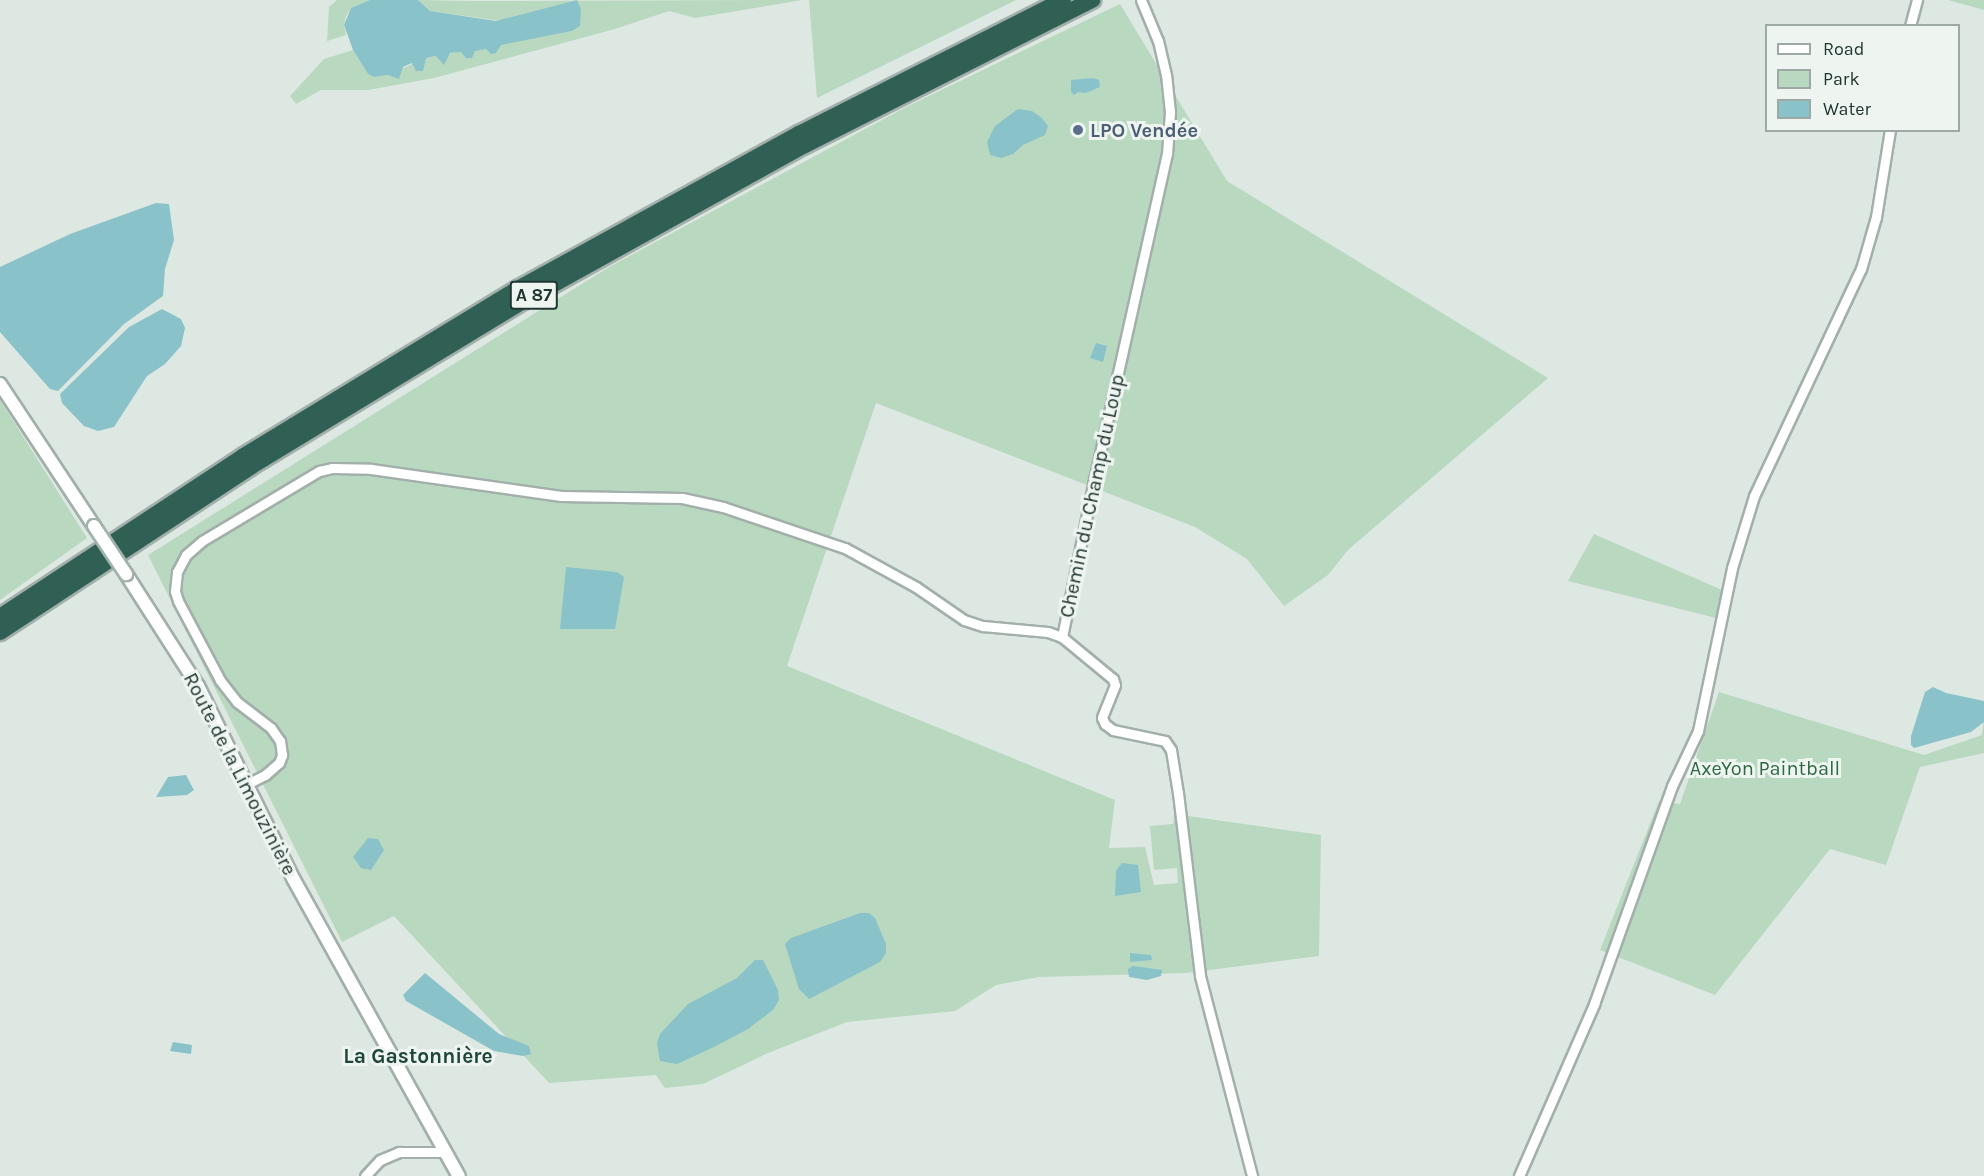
<!DOCTYPE html>
<meta charset="utf-8">
<style>
body{margin:0}
#map{position:relative;width:1984px;height:1176px;overflow:hidden;background:#dee8e3;font-family:Karla,sans-serif}
div>[style]{position:absolute}
.green>*{inset:0;background:#b9d8c0}
.water>*{inset:0;background:#8ac2c9}
.roads{filter:drop-shadow(2px 0 #a2afaa) drop-shadow(-2px 0 #a2afaa) drop-shadow(0 2px #a2afaa) drop-shadow(0 -2px #a2afaa)}
.street>*{height:9px;margin:-4.5px;padding:0 4.5px;transform-origin:4.5px;border-radius:4.5px;background:#fff}
.secondary>*{height:12px;margin:-6px;padding:0 6px;transform-origin:6px;border-radius:6px;background:#fff}
.highway>*{height:16px;margin:-8px;padding:0 8px;transform-origin:8px;border-radius:8px;background:#306054}
.bridges{filter:drop-shadow(2px 0 #9fb3ab) drop-shadow(-2px 0 #9fb3ab) drop-shadow(0 2px #9fb3ab) drop-shadow(0 -2px #9fb3ab)}
.secondary-bridge>*{height:12px;margin:-6px;padding:0 6px;transform-origin:6px;border-radius:6px;background:#fff}
.dots>*{width:16px;height:16px;translate:-50% -50%;box-sizing:border-box;border:3px solid #eef5f1;border-radius:50%}
span{translate:-50% -50%;white-space:nowrap;text-align:center;line-height:1.15;-webkit-text-stroke:6px #eef5f1;paint-order:stroke}
.shield-label span{padding:2px 4px;background:#eef5f1;border:2px solid;border-radius:4px;-webkit-text-stroke-width:0}
.shield-label{font-size:18px;color:#213630;font-weight:700}
.service-label{font-size:20px;color:#4e5e75;font-weight:700}
.left{translate:0 -50%;text-align:left}
.street-label{font-size:20px;color:#213630}
.park-label{font-size:20px;color:#2f6943}
.neighbourhood-label{font-size:21px;color:#1f463b;font-weight:700}
.legend{position:absolute;left:1765px;top:24px;width:195px;height:108px;box-sizing:border-box;background:#eef5f1;border:2px solid #9ca9a4;margin:0;padding:8px 10px;list-style:none;font-size:18px;color:#213630}
.legend li{display:flex;align-items:center;gap:12px;height:30px}
.legend b{width:30px;border:2px solid #9ca9a4}
</style>
<div id="map">
<div class="green">
<i style="clip-path:polygon(337px 0,370px 0,351px 8px,346px 16px,344px 25px,346px 35px,327px 41px,329px 7px)"></i>
<i style="clip-path:polygon(418px 0,472px 1px,802px 0,695px 18px,669px 11px,615px 29px,434px 78px,368px 90px,321px 90px,296px 104px,290px 96px,324px 59px,353px 50px,368px 74px,374px 77px,388px 75px,426px 58px,572px 31px,430px 11px)"></i>
<i style="clip-path:polygon(809px 0,1016px 0,817px 98px)"></i>
<i style="clip-path:polygon(1948px 0,1984px 0,1984px 10px)"></i>
<i style="clip-path:polygon(1120px 4px,1227px 181px,1548px 378px,1348px 550px,1328px 575px,1284px 606px,1247px 559px,1195px 527px,876px 403px,787px 666px,1115px 800px,1109px 848px,1145px 847px,1154px 885px,1178px 883px,1177px 868px,1154px 870px,1150px 826px,1173px 824px,1174px 814px,1321px 835px,1319px 956px,1186px 973px,1039px 977px,996px 985px,955px 1011px,847px 1022px,768px 1053px,703px 1084px,665px 1088px,656px 1075px,549px 1083px,394px 916px,342px 942px,148px 555px,609px 267px,906px 107px)"></i>
<i style="clip-path:polygon(0 400px,87px 538px,0 600px)"></i>
<i style="clip-path:polygon(1594px 534px,1722px 590px,1716px 618px,1568px 581px)"></i>
<i style="clip-path:polygon(1719px 692px,1924px 755px,1982px 735px,1984px 717px,1984px 753px,1920px 767px,1886px 865px,1830px 849px,1715px 995px,1600px 950px,1659px 801px,1680px 804px)"></i>
</div>
<div class="water">
<i style="clip-path:polygon(370px 0,418px 0,430px 11px,496px 21px,577px 0,581px 9px,580px 26px,572px 31px,501px 45px,496px 53px,491px 54px,486px 49px,475px 51px,472px 58px,466px 58px,461px 52px,450px 53px,444px 65px,436px 56px,426px 58px,423px 71px,416px 71px,412px 63px,403px 67px,399px 79px,388px 75px,374px 77px,368px 74px,353px 50px,344px 25px,351px 8px)"></i>
<i style="clip-path:polygon(1093px 78px,1099px 80px,1100px 87px,1086px 93px,1078px 92px,1074px 95px,1071px 92px,1071px 80px)"></i>
<i style="clip-path:polygon(1018px 109px,1032px 111px,1042px 118px,1048px 126px,1045px 135px,1023px 145px,1013px 154px,1001px 158px,990px 155px,987px 142px,995px 126px)"></i>
<i style="clip-path:polygon(156px 203px,169px 204px,174px 240px,165px 269px,163px 296px,124px 324px,58px 391px,50px 389px,0 332px,0 267px,70px 234px)"></i>
<i style="clip-path:polygon(162px 309px,181px 319px,185px 328px,181px 346px,165px 364px,147px 376px,114px 427px,98px 431px,84px 426px,62px 403px,60px 394px,129px 327px)"></i>
<i style="clip-path:polygon(1096px 343px,1107px 346px,1103px 362px,1090px 358px)"></i>
<i style="clip-path:polygon(566px 567px,617px 572px,624px 577px,615px 629px,560px 629px)"></i>
<i style="clip-path:polygon(1933px 687px,1946px 693px,1984px 701px,1984px 722px,1971px 732px,1914px 748px,1911px 745px,1911px 736px,1925px 692px)"></i>
<i style="clip-path:polygon(186px 775px,194px 790px,187px 795px,156px 797px,168px 777px)"></i>
<i style="clip-path:polygon(368px 838px,378px 839px,384px 850px,371px 870px,361px 868px,353px 857px)"></i>
<i style="clip-path:polygon(1122px 863px,1138px 865px,1141px 892px,1115px 896px,1116px 871px)"></i>
<i style="clip-path:polygon(860px 913px,869px 913px,875px 918px,886px 944px,886px 953px,880px 962px,809px 999px,799px 989px,785px 944px,791px 938px)"></i>
<i style="clip-path:polygon(1130px 953px,1151px 955px,1152px 960px,1130px 962px)"></i>
<i style="clip-path:polygon(755px 960px,763px 960px,778px 990px,779px 1000px,773px 1010px,748px 1029px,716px 1046px,677px 1064px,660px 1061px,657px 1043px,660px 1034px,688px 1004px,737px 978px)"></i>
<i style="clip-path:polygon(1133px 966px,1162px 970px,1161px 976px,1147px 980px,1129px 977px,1128px 969px)"></i>
<i style="clip-path:polygon(425px 973px,499px 1034px,529px 1046px,531px 1054px,523px 1056px,494px 1051px,406px 1001px,403px 995px)"></i>
<i style="clip-path:polygon(173px 1042px,192px 1045px,191px 1054px,170px 1051px)"></i>
</div>
<div class="roads">
<div class="street">
<i style="left:1910px;top:26px;width:27px;rotate:-75deg"></i>
<i style="left:1062px;top:637px;width:160px;rotate:-78.5deg"></i>
<i style="left:1094px;top:480px;width:334px;rotate:-77.4deg"></i>
<i style="left:1167px;top:154px;width:42px;rotate:-85.9deg"></i>
<i style="left:1170px;top:112px;width:37px;rotate:-96deg"></i>
<i style="left:1166px;top:75px;width:35px;rotate:-103deg"></i>
<i style="left:1158px;top:41px;width:44px;rotate:-112.5deg"></i>
<i style="left:247px;top:784px;width:20px;rotate:-27deg"></i>
<i style="left:265px;top:775px;width:18px;rotate:-41deg"></i>
<i style="left:279px;top:763px;width:9px;rotate:-69deg"></i>
<i style="left:282px;top:755px;width:14px;rotate:-98deg"></i>
<i style="left:280px;top:741px;width:16px;rotate:-125deg"></i>
<i style="left:271px;top:728px;width:43px;rotate:-142.6deg"></i>
<i style="left:237px;top:702px;width:28px;rotate:-128deg"></i>
<i style="left:220px;top:680px;width:89px;rotate:-118deg"></i>
<i style="left:178px;top:601px;width:10px;rotate:-107deg"></i>
<i style="left:175px;top:591px;width:19px;rotate:-84deg"></i>
<i style="left:177px;top:572px;width:19px;rotate:-62deg"></i>
<i style="left:186px;top:555px;width:21px;rotate:-41deg"></i>
<i style="left:202px;top:541px;width:136px;rotate:-30.9deg"></i>
<i style="left:319px;top:471px;width:13px;rotate:-13deg"></i>
<i style="left:332px;top:468px;width:39px;rotate:1deg"></i>
<i style="left:371px;top:469px;width:192px;rotate:8.1deg"></i>
<i style="left:561px;top:496px;width:121px;rotate:0.9deg"></i>
<i style="left:682px;top:498px;width:42px;rotate:12.4deg"></i>
<i style="left:723px;top:507px;width:129px;rotate:18.6deg"></i>
<i style="left:845px;top:548px;width:81px;rotate:28.8deg"></i>
<i style="left:916px;top:587px;width:58px;rotate:34.5deg"></i>
<i style="left:964px;top:620px;width:20px;rotate:18deg"></i>
<i style="left:983px;top:626px;width:65px;rotate:5.3deg"></i>
<i style="left:1048px;top:632px;width:15px;rotate:20deg"></i>
<i style="left:1062px;top:637px;width:66px;rotate:39.5deg"></i>
<i style="left:1113px;top:679px;width:6px;rotate:72deg"></i>
<i style="left:1115px;top:685px;width:35px;rotate:112deg"></i>
<i style="left:1102px;top:718px;width:7px;rotate:63deg"></i>
<i style="left:1105px;top:724px;width:10px;rotate:37deg"></i>
<i style="left:1113px;top:730px;width:53px;rotate:11.9deg"></i>
<i style="left:1165px;top:741px;width:11px;rotate:56deg"></i>
<i style="left:1171px;top:750px;width:44px;rotate:80.8deg"></i>
<i style="left:1178px;top:793px;width:184px;rotate:83.1deg"></i>
<i style="left:1200px;top:976px;width:207px;rotate:75.4deg"></i>
<i style="left:365px;top:1176px;width:22px;rotate:-47deg"></i>
<i style="left:380px;top:1160px;width:21px;rotate:-23deg"></i>
<i style="left:399px;top:1152px;width:47px"></i>
<i style="left:1519px;top:1176px;width:188px;rotate:-66.4deg"></i>
<i style="left:1594px;top:1004px;width:232px;rotate:-70.3deg"></i>
<i style="left:1672px;top:786px;width:61px;rotate:-64.7deg"></i>
<i style="left:1698px;top:731px;width:167px;rotate:-78.2deg"></i>
<i style="left:1732px;top:568px;width:75px;rotate:-73deg"></i>
<i style="left:1754px;top:496px;width:251px;rotate:-64.8deg"></i>
<i style="left:1861px;top:269px;width:54px;rotate:-73.9deg"></i>
<i style="left:1876px;top:217px;width:88px;rotate:-80.9deg"></i>
</div>
<div class="secondary">
<i style="left:0;top:384px;width:170px;rotate:56.5deg"></i>
<i style="left:126px;top:574px;width:133px;rotate:57.3deg"></i>
<i style="left:198px;top:686px;width:216px;rotate:63.7deg"></i>
<i style="left:294px;top:880px;width:339px;rotate:60.9deg"></i>
</div>
<div class="highway">
<i style="left:0;top:617px;width:292px;rotate:-33.4deg"></i>
<i style="left:244px;top:456px;width:321px;rotate:-31.4deg"></i>
<i style="left:518px;top:289px;width:321px;rotate:-28.9deg"></i>
<i style="left:799px;top:134px;width:296px;rotate:-26.9deg"></i>
<i style="left:0;top:632px;width:300px;rotate:-33.4deg"></i>
<i style="left:250px;top:467px;width:322px;rotate:-31.3deg"></i>
<i style="left:525px;top:300px;width:320px;rotate:-29deg"></i>
<i style="left:805px;top:145px;width:322px;rotate:-26.8deg"></i>
</div>
</div>
<div class="bridges">
<div class="secondary-bridge">
<i style="left:94px;top:526px;width:58px;rotate:56.3deg"></i>
</div>
</div>
<div class="dots">
<i style="left:1078px;top:130px;background:#5c6f8a"></i>
</div>
<div class="shield-label">
<span style="left:534px;top:295px">A 87</span>
</div>
<div class="service-label">
<span class="left" style="left:1090px;top:130px">LPO Vendée</span>
</div>
<div class="street-label">
<span style="left:1092px;top:496px;rotate:-78deg">Chemin du Champ du Loup</span>
<span style="left:240px;top:774px;rotate:63deg">Route de la Limouzinière</span>
</div>
<div class="park-label">
<span style="left:1765px;top:768px">AxeYon Paintball</span>
</div>
<div class="neighbourhood-label">
<span style="left:418px;top:1056px">La Gastonnière</span>
</div>
<ul class="legend">
<li><b style="height:8px;background:#fff"></b>Road</li>
<li><b style="height:16px;background:#b9d8c0"></b>Park</li>
<li><b style="height:16px;background:#8ac2c9"></b>Water</li>
</ul>
</div>
